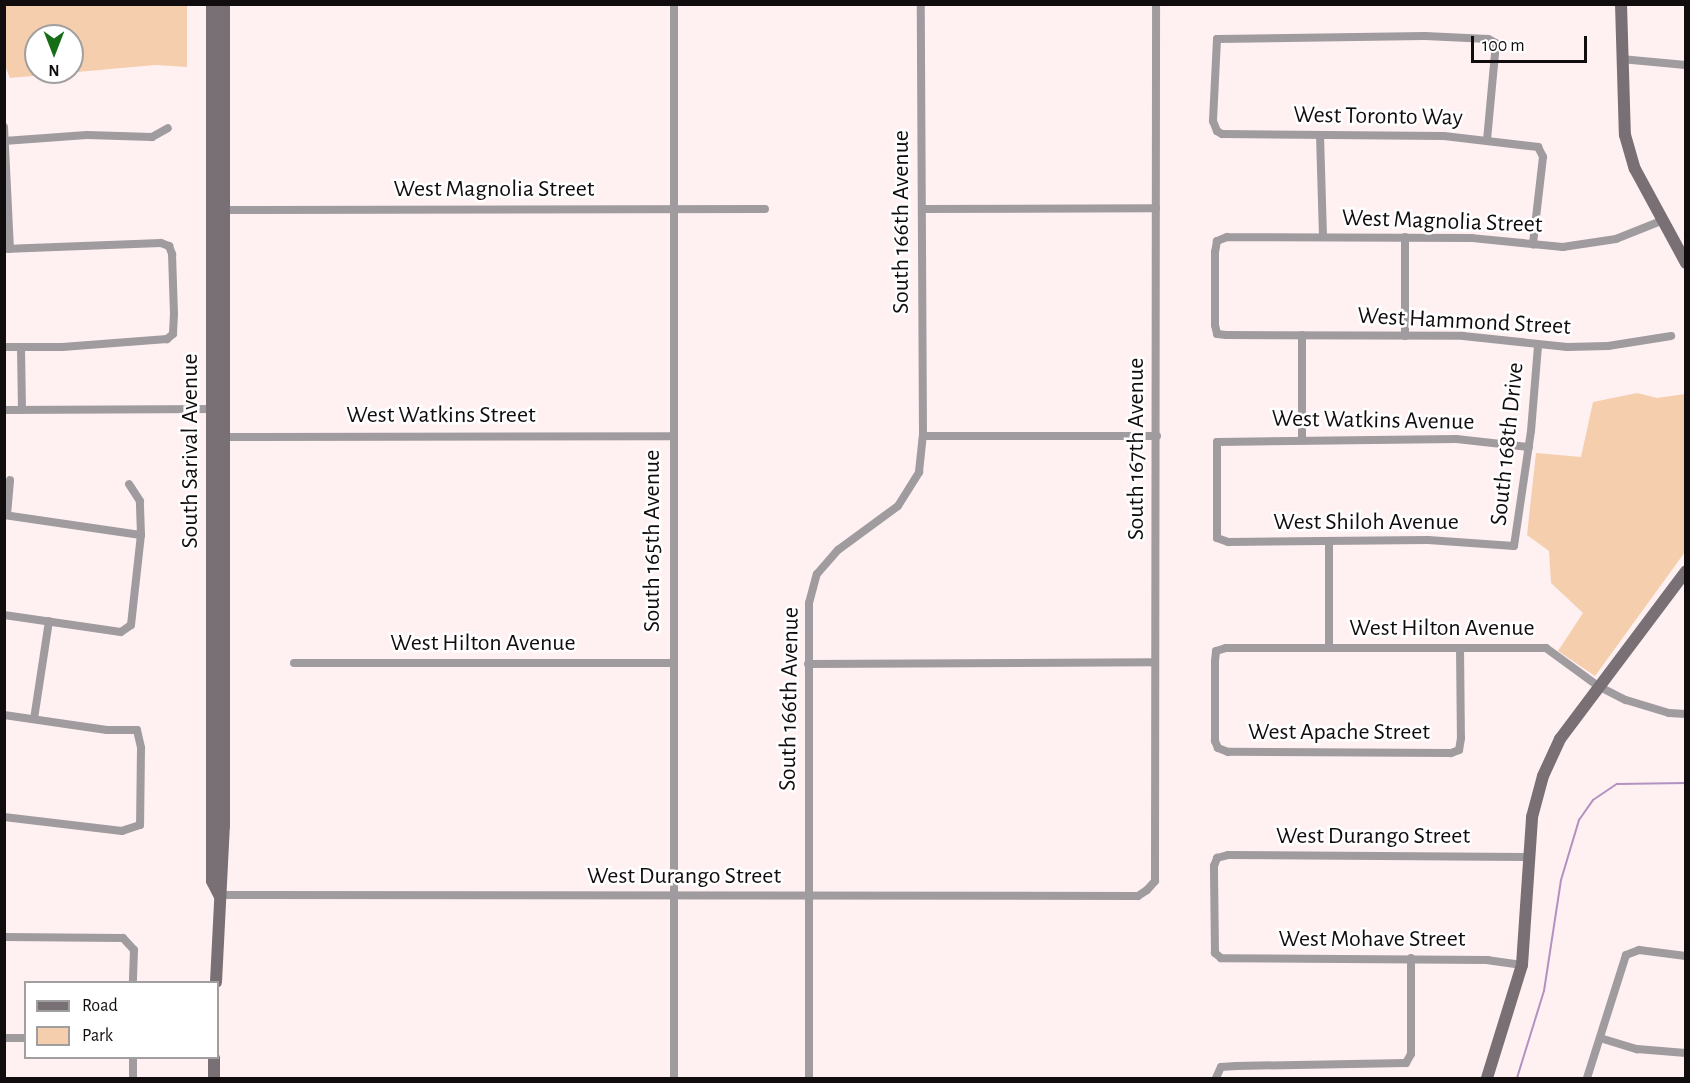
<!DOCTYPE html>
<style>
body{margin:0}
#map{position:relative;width:1690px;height:1083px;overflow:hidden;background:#fff0f2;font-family:"Alegreya Sans",sans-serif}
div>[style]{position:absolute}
.green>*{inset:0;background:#f5cead}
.stream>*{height:2px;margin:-1px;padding:0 1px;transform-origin:1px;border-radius:1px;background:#b192c1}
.street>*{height:8px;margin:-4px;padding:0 4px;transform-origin:4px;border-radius:4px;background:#a09b9e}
.secondary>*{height:12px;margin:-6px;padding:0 6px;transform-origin:6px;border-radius:6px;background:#787075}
span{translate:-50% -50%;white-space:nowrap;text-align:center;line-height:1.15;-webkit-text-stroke:5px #fff;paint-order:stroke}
.street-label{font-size:24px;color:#110c0d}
.frame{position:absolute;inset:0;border:6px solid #110c0d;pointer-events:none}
.legend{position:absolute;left:24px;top:981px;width:195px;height:78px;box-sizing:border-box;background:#fff;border:2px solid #a09e9e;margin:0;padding:8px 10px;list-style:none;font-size:18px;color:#110c0d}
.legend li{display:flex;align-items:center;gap:12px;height:30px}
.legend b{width:30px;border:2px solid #a09e9e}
.north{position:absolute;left:24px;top:24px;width:60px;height:60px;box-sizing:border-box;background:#fff;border:2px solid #a09e9e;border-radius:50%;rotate:180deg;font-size:16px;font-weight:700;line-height:24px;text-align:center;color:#110c0d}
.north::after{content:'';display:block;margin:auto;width:21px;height:27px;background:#166d16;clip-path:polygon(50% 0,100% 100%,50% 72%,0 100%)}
.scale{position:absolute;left:1471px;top:36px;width:116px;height:27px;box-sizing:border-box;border:3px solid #110c0d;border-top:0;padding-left:8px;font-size:18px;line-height:21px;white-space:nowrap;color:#110c0d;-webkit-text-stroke:4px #fff;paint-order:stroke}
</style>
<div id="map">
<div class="green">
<i style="clip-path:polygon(evenodd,5px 4px,187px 5px,187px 67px,155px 65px,10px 78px,5px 66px,5px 4px,36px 36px,72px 36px,72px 72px,36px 72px,36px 36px)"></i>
<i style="clip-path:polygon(1637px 393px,1657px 398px,1685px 394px,1685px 552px,1595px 676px,1558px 651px,1583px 613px,1551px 583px,1549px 551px,1527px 535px,1536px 453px,1581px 457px,1593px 402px)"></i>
</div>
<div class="stream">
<i style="left:1517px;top:1078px;width:91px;rotate:-72.8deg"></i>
<i style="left:1544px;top:991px;width:112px;rotate:-81.3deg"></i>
<i style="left:1561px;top:880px;width:63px;rotate:-73.3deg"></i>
<i style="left:1579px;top:820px;width:24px;rotate:-55deg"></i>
<i style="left:1593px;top:800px;width:29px;rotate:-34deg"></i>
<i style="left:1617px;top:784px;width:69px;rotate:-0.8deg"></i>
</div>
<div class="street">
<i style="left:674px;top:4px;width:1074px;rotate:90deg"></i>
<i style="left:1621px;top:59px;width:65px;rotate:5.3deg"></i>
<i style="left:4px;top:127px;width:122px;rotate:87.2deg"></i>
<i style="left:1320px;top:135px;width:102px;rotate:88.3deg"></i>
<i style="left:1487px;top:140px;width:97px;rotate:-84.7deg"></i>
<i style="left:1496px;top:43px;width:9px;rotate:-153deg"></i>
<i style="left:1488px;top:39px;width:63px;rotate:-177.3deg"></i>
<i style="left:1425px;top:36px;width:208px;rotate:179.2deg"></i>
<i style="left:1217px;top:39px;width:82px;rotate:92.8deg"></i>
<i style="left:1213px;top:121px;width:11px;rotate:68deg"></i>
<i style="left:1217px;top:131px;width:6px;rotate:31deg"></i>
<i style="left:1222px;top:134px;width:222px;rotate:0.5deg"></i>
<i style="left:1444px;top:136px;width:95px;rotate:6.7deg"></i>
<i style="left:1538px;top:147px;width:11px;rotate:63deg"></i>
<i style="left:1543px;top:157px;width:88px;rotate:96.6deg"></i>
<i style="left:4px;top:141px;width:83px;rotate:-4.1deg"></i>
<i style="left:87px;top:135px;width:65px;rotate:1.8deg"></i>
<i style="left:152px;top:137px;width:18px;rotate:-29deg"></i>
<i style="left:922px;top:209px;width:234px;rotate:-0.2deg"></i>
<i style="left:223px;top:210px;width:542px;rotate:-0.11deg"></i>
<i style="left:1661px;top:221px;width:48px;rotate:158.2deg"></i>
<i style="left:1616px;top:239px;width:54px;rotate:171.4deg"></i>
<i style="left:1563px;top:247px;width:91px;rotate:-174.4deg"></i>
<i style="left:1472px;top:238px;width:245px;rotate:-179.8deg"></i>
<i style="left:1227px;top:237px;width:11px;rotate:158deg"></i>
<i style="left:1217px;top:241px;width:11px;rotate:100deg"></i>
<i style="left:1215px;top:252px;width:73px;rotate:90deg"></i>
<i style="left:1215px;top:325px;width:9px;rotate:77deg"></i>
<i style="left:1217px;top:334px;width:9px;rotate:6deg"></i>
<i style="left:1226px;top:335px;width:237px;rotate:0.2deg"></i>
<i style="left:1463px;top:336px;width:105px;rotate:6deg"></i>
<i style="left:1567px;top:347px;width:41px;rotate:-1.4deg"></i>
<i style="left:1608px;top:346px;width:64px;rotate:-9deg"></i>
<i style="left:4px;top:249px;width:157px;rotate:-2.2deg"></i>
<i style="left:161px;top:243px;width:9px;rotate:21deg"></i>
<i style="left:169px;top:246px;width:9px;rotate:69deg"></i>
<i style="left:172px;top:254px;width:60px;rotate:88.1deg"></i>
<i style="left:174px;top:314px;width:20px;rotate:93deg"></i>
<i style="left:173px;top:334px;width:8px;rotate:140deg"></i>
<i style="left:167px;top:339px;width:105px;rotate:175.6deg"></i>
<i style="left:62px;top:347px;width:58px;rotate:180deg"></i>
<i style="left:1302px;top:335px;width:104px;rotate:90deg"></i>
<i style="left:1405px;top:336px;width:99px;rotate:-90deg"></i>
<i style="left:21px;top:347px;width:63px;rotate:89.1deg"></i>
<i style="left:4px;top:410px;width:213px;rotate:-0.3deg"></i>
<i style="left:923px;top:436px;width:234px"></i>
<i style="left:221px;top:437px;width:453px;rotate:-0.1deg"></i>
<i style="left:1529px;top:447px;width:73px;rotate:-173.7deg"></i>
<i style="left:1456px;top:439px;width:239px;rotate:179.3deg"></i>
<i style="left:1217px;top:442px;width:96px;rotate:90deg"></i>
<i style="left:1217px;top:538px;width:12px;rotate:20deg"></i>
<i style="left:1228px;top:542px;width:200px;rotate:-0.6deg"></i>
<i style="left:1428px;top:540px;width:86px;rotate:4deg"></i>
<i style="left:1514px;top:546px;width:116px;rotate:-81.6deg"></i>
<i style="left:1531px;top:431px;width:86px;rotate:-85.3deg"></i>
<i style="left:4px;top:515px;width:138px;rotate:8.3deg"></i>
<i style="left:7px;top:515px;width:35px;rotate:-85deg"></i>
<i style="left:1329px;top:543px;width:105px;rotate:90deg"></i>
<i style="left:4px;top:615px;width:118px;rotate:8.3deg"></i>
<i style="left:121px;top:632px;width:12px;rotate:-35deg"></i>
<i style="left:131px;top:625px;width:91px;rotate:-83.7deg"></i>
<i style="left:141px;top:535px;width:34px;rotate:-92deg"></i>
<i style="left:140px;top:501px;width:20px;rotate:-123deg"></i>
<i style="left:1460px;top:648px;width:90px;rotate:89.4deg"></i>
<i style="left:1461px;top:738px;width:12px;rotate:99deg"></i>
<i style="left:1459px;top:750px;width:9px;rotate:159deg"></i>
<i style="left:1451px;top:753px;width:223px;rotate:-179.7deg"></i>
<i style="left:1228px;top:752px;width:11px;rotate:-158deg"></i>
<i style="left:1218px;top:748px;width:8px;rotate:-113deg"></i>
<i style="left:1215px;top:741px;width:80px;rotate:-90deg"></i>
<i style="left:1215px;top:661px;width:10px;rotate:-84deg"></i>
<i style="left:1216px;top:651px;width:10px;rotate:-17deg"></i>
<i style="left:1226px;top:648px;width:320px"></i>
<i style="left:1546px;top:648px;width:64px;rotate:36.2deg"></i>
<i style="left:1598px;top:686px;width:31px;rotate:27deg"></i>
<i style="left:1626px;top:700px;width:45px;rotate:16.8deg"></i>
<i style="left:1669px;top:713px;width:17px;rotate:3deg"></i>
<i style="left:294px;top:663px;width:378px"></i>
<i style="left:808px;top:664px;width:347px;rotate:-0.3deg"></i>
<i style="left:4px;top:715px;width:104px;rotate:8.3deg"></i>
<i style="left:107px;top:730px;width:30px"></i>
<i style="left:137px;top:730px;width:18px;rotate:77deg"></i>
<i style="left:141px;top:748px;width:77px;rotate:90.7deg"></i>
<i style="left:140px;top:825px;width:19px;rotate:162deg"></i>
<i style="left:122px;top:831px;width:119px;rotate:-173.2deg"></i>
<i style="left:34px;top:719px;width:99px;rotate:-81.3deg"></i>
<i style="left:219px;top:895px;width:919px;rotate:0.06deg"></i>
<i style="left:1138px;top:896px;width:11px;rotate:-34deg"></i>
<i style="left:1147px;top:890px;width:12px;rotate:-48deg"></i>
<i style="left:1155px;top:881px;width:877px;rotate:-89.93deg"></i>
<i style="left:4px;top:937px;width:119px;rotate:0.5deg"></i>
<i style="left:123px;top:938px;width:16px;rotate:47deg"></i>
<i style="left:134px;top:950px;width:32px;rotate:92deg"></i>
<i style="left:1522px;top:965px;width:34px;rotate:-172deg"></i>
<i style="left:1488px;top:960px;width:267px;rotate:-179.6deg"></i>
<i style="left:1221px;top:958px;width:8px;rotate:-140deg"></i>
<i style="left:1215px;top:953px;width:87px;rotate:-90.7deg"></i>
<i style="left:1214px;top:866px;width:9px;rotate:-69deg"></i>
<i style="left:1217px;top:858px;width:11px;rotate:-15deg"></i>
<i style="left:1228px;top:855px;width:300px;rotate:0.4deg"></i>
<i style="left:4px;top:1038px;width:22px"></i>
<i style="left:1600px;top:1038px;width:39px;rotate:17deg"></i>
<i style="left:1637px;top:1049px;width:49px;rotate:4.7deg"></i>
<i style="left:133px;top:1058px;width:20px;rotate:90deg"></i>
<i style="left:809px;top:1078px;width:475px;rotate:-90deg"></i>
<i style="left:809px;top:603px;width:30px;rotate:-75deg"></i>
<i style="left:817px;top:574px;width:32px;rotate:-49deg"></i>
<i style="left:838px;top:550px;width:74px;rotate:-36.3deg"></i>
<i style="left:898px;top:506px;width:40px;rotate:-58deg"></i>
<i style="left:919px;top:472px;width:36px;rotate:-84deg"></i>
<i style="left:923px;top:436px;width:432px;rotate:-90.3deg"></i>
<i style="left:1216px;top:1078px;width:12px;rotate:-66deg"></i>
<i style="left:1221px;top:1067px;width:15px;rotate:-4deg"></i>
<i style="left:1236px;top:1066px;width:170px;rotate:-1deg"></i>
<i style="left:1406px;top:1063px;width:10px;rotate:-61deg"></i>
<i style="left:1411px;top:1054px;width:96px;rotate:-90deg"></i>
<i style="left:1587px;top:1078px;width:129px;rotate:-72.4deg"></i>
<i style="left:1626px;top:955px;width:14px;rotate:-21deg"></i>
<i style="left:1639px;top:950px;width:47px;rotate:7.3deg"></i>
</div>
<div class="secondary">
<i style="left:212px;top:4px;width:877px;rotate:90deg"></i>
<i style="left:212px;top:881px;width:16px;rotate:63deg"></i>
<i style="left:1621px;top:4px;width:131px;rotate:88.3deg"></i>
<i style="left:1625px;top:135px;width:35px;rotate:74deg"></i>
<i style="left:1635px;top:169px;width:107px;rotate:61.5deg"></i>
<i style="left:216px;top:982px;width:156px;rotate:-87.1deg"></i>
<i style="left:224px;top:826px;width:822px;rotate:-90deg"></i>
<i style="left:214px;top:1078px;width:20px;rotate:-90deg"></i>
<i style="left:1487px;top:1078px;width:118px;rotate:-72.8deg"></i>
<i style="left:1522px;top:965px;width:148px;rotate:-86.1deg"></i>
<i style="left:1532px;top:817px;width:42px;rotate:-75deg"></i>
<i style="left:1543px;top:776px;width:41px;rotate:-65.3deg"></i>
<i style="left:1560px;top:739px;width:210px;rotate:-53.1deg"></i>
</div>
<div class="street-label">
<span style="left:1378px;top:117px;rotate:1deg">West Toronto Way</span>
<span style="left:494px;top:190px">West Magnolia Street</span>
<span style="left:902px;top:222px;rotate:-90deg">South 166th Avenue</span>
<span style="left:1442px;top:222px;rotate:2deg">West Magnolia Street</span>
<span style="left:1464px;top:322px;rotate:3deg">West Hammond Street</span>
<span style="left:441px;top:416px">West Watkins Street</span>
<span style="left:1373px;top:421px;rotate:1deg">West Watkins Avenue</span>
<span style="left:1508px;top:444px;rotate:-84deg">South 168th Drive</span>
<span style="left:1137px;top:449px;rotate:-90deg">South 167th Avenue</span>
<span style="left:191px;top:451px;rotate:-90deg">South Sarival Avenue</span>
<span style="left:1366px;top:523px">West Shiloh Avenue</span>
<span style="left:653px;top:541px;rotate:-90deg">South 165th Avenue</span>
<span style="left:1442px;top:629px">West Hilton Avenue</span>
<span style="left:483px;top:644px">West Hilton Avenue</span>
<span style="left:790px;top:699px;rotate:-89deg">South 166th Avenue</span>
<span style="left:1339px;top:733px">West Apache Street</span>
<span style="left:1373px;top:837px">West Durango Street</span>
<span style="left:684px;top:877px">West Durango Street</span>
<span style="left:1372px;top:940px">West Mohave Street</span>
</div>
<div class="frame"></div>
<ul class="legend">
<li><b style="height:8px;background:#787075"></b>Road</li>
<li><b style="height:16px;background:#f5cead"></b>Park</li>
</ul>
<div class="north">N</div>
<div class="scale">100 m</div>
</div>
